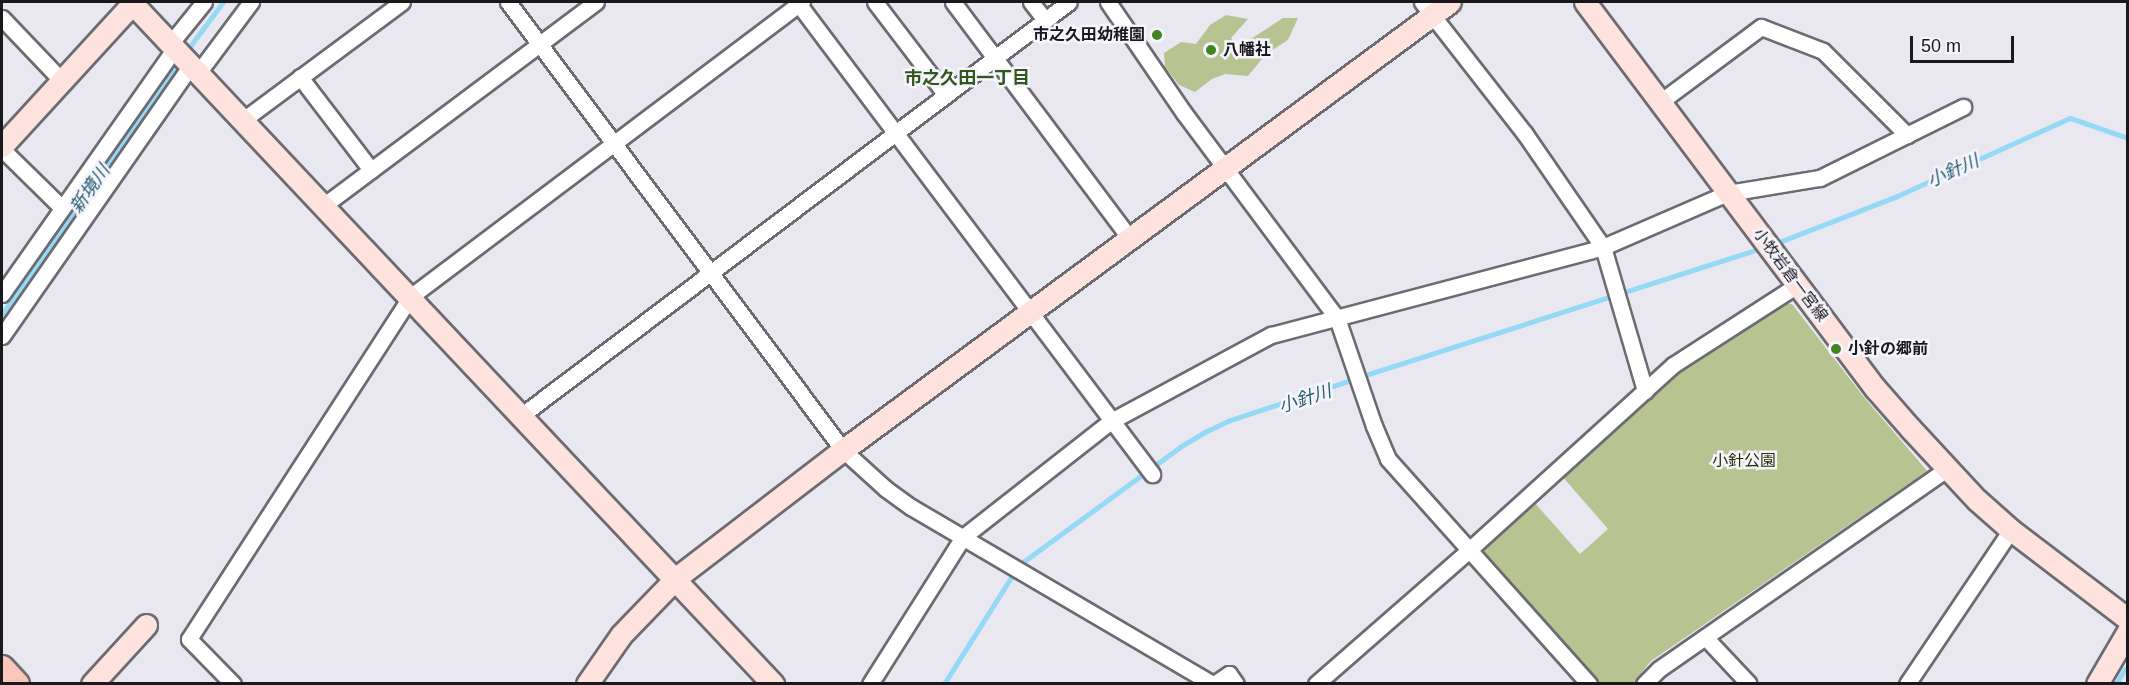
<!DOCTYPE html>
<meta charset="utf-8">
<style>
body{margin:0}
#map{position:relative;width:2129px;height:685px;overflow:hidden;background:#e9e7ef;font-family:Helvetica,"Noto Sans JP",sans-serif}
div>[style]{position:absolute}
.green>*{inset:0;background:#b7c492}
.stream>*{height:4.5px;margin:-2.25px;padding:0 2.25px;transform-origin:2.25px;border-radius:2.25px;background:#94d9f6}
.roads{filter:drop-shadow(2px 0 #6d6b72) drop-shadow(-2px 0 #6d6b72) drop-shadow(0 2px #6d6b72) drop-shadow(0 -2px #6d6b72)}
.street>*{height:15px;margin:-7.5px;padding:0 7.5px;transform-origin:7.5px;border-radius:7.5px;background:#fff}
.secondary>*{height:21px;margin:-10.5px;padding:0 10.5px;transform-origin:10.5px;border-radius:10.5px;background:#fde2dd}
.primary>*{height:24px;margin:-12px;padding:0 12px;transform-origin:12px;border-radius:12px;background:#fac5bb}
.dots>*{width:16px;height:16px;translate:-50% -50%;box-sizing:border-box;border:3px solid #f6f4fc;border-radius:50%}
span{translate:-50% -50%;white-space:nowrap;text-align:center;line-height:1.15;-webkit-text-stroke:5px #f6f4fc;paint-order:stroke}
.poi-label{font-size:16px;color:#19181b;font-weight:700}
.right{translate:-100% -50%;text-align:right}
.left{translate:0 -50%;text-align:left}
.street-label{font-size:16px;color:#19181b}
.park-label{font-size:16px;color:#283003}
.neighbourhood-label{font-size:18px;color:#30581d;font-weight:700}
.water-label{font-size:18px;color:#255c70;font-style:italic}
.frame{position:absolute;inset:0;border:3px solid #19181b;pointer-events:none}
.scale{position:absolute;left:1910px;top:36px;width:104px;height:27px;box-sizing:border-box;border:3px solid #19181b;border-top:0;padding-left:8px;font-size:18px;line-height:21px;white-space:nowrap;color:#19181b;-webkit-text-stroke:4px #f6f4fc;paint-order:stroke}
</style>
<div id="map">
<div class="green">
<i style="clip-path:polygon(1226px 15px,1248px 19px,1231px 38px,1237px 48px,1283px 18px,1298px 18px,1288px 40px,1266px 54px,1248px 76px,1225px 74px,1212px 79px,1195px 92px,1179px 85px,1165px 67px,1164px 53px,1181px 42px,1196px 44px,1210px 25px)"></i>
<i style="clip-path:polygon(1785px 303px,1792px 304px,1863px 396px,1927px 471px,1651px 661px,1633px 683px,1595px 683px,1480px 547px,1534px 502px,1580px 554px,1608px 529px,1562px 476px,1677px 372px)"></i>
</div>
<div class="stream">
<i style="left:188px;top:49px;width:59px;rotate:-53.3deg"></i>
<i style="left:1777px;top:243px;width:127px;rotate:-21.3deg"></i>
<i style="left:1895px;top:197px;width:192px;rotate:-24.3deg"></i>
<i style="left:2070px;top:118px;width:61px;rotate:19deg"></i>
<i style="left:2px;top:314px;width:307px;rotate:-54.8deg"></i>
<i style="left:944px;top:684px;width:141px;rotate:-57.8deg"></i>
<i style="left:1019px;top:565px;width:200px;rotate:-36.2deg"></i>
<i style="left:1180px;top:447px;width:31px;rotate:-31deg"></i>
<i style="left:1207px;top:431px;width:23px;rotate:-25deg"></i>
<i style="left:1228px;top:421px;width:142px;rotate:-18.4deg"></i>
<i style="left:1363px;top:376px;width:412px;rotate:-17.8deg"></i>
<i style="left:2116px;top:684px;width:17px;rotate:-59deg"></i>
</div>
<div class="roads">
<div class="street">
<i style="left:508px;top:2px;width:559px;rotate:53.21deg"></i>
<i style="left:843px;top:450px;width:58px;rotate:42.2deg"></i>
<i style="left:886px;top:489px;width:31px;rotate:36deg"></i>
<i style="left:911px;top:507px;width:350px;rotate:30.4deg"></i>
<i style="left:797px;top:2px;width:591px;rotate:53.05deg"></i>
<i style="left:875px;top:2px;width:116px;rotate:52.7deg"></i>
<i style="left:953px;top:2px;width:296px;rotate:53.2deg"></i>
<i style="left:1031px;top:2px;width:23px;rotate:52deg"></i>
<i style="left:1108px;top:2px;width:135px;rotate:55.6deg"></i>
<i style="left:1184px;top:113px;width:256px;rotate:53.3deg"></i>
<i style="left:1337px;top:318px;width:114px;rotate:71.1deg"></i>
<i style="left:1374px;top:426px;width:36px;rotate:67deg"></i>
<i style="left:1388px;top:459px;width:302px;rotate:48.2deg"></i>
<i style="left:1422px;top:2px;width:167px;rotate:52deg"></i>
<i style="left:1525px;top:134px;width:137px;rotate:55.4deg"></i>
<i style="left:1603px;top:247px;width:150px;rotate:73.7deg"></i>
<i style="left:2px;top:18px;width:86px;rotate:46.4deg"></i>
<i style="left:170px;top:44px;width:54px;rotate:-51deg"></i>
<i style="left:198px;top:73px;width:89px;rotate:-53.3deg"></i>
<i style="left:300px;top:77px;width:117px;rotate:52.6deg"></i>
<i style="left:1660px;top:102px;width:126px;rotate:-36.6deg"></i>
<i style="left:1761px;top:27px;width:66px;rotate:21.2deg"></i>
<i style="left:1823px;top:51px;width:119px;rotate:45deg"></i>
<i style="left:243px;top:120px;width:198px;rotate:-36.6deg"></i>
<i style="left:2px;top:149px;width:84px;rotate:44.5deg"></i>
<i style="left:323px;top:206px;width:341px;rotate:-36.8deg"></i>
<i style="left:2px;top:294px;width:301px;rotate:-54.9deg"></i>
<i style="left:2px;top:336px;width:330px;rotate:-55.1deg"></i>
<i style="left:522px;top:415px;width:685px;rotate:-37.05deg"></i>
<i style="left:1705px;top:637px;width:64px;rotate:46.9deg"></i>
<i style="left:233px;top:684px;width:63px;rotate:-134.4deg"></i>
<i style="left:189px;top:639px;width:407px;rotate:-57.1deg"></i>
<i style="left:410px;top:297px;width:491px;rotate:-37deg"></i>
<i style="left:870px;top:684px;width:174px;rotate:-57.7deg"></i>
<i style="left:963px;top:537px;width:188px;rotate:-38.1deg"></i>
<i style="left:1111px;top:421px;width:182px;rotate:-28.3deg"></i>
<i style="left:1271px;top:335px;width:343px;rotate:-14.8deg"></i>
<i style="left:1603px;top:247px;width:136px;rotate:-23.4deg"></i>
<i style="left:1728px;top:193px;width:93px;rotate:-9.3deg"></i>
<i style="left:1820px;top:178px;width:160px;rotate:-26.4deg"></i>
<i style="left:1214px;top:684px;width:18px;rotate:-34deg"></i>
<i style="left:1229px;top:674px;width:12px;rotate:55deg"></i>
<i style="left:1316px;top:684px;width:203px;rotate:-41.2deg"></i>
<i style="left:1469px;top:550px;width:275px;rotate:-42.2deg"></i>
<i style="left:1673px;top:365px;width:148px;rotate:-32.8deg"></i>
<i style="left:1644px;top:684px;width:21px;rotate:-45deg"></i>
<i style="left:1659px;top:669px;width:351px;rotate:-34.8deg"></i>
<i style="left:1907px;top:684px;width:186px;rotate:-56deg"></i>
</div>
<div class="secondary">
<i style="left:131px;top:2px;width:937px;rotate:46.73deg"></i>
<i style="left:1585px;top:2px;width:483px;rotate:53.1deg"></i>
<i style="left:1875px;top:388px;width:53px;rotate:48.8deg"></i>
<i style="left:1910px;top:428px;width:98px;rotate:47.1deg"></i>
<i style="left:1977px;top:500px;width:45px;rotate:41.4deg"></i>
<i style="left:2011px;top:530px;width:147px;rotate:37.3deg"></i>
<i style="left:2px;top:146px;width:193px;rotate:-47.5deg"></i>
<i style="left:92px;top:684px;width:80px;rotate:-47.5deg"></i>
<i style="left:587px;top:684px;width:60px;rotate:-55.2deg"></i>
<i style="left:621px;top:635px;width:79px;rotate:-46deg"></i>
<i style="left:676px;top:578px;width:210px;rotate:-37.5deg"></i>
<i style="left:843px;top:450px;width:754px;rotate:-36.43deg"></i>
<i style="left:2097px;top:684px;width:61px;rotate:-59.7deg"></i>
</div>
<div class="primary">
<i style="left:2px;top:668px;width:22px;rotate:47deg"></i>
</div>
</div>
<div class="dots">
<i style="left:1157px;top:35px;background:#438322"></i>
<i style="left:1211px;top:50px;background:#438322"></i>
<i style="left:1836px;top:349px;background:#438322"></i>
</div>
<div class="poi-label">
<span class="right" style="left:1145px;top:35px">市之久田幼稚園</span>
<span class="left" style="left:1223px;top:50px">八幡社</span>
<span class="left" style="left:1848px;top:349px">小針の郷前</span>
</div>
<div class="street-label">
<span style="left:1790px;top:275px;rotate:53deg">小牧岩倉一宮線</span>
</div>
<div class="park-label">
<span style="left:1744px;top:461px">小針公園</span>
</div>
<div class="neighbourhood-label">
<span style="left:967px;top:78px">市之久田一丁目</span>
</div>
<div class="water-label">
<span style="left:1953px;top:171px;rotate:-24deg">小針川</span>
<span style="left:90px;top:189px;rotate:-55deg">新境川</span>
<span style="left:1305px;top:399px;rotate:-18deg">小針川</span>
</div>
<div class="frame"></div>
<div class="scale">50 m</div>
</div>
